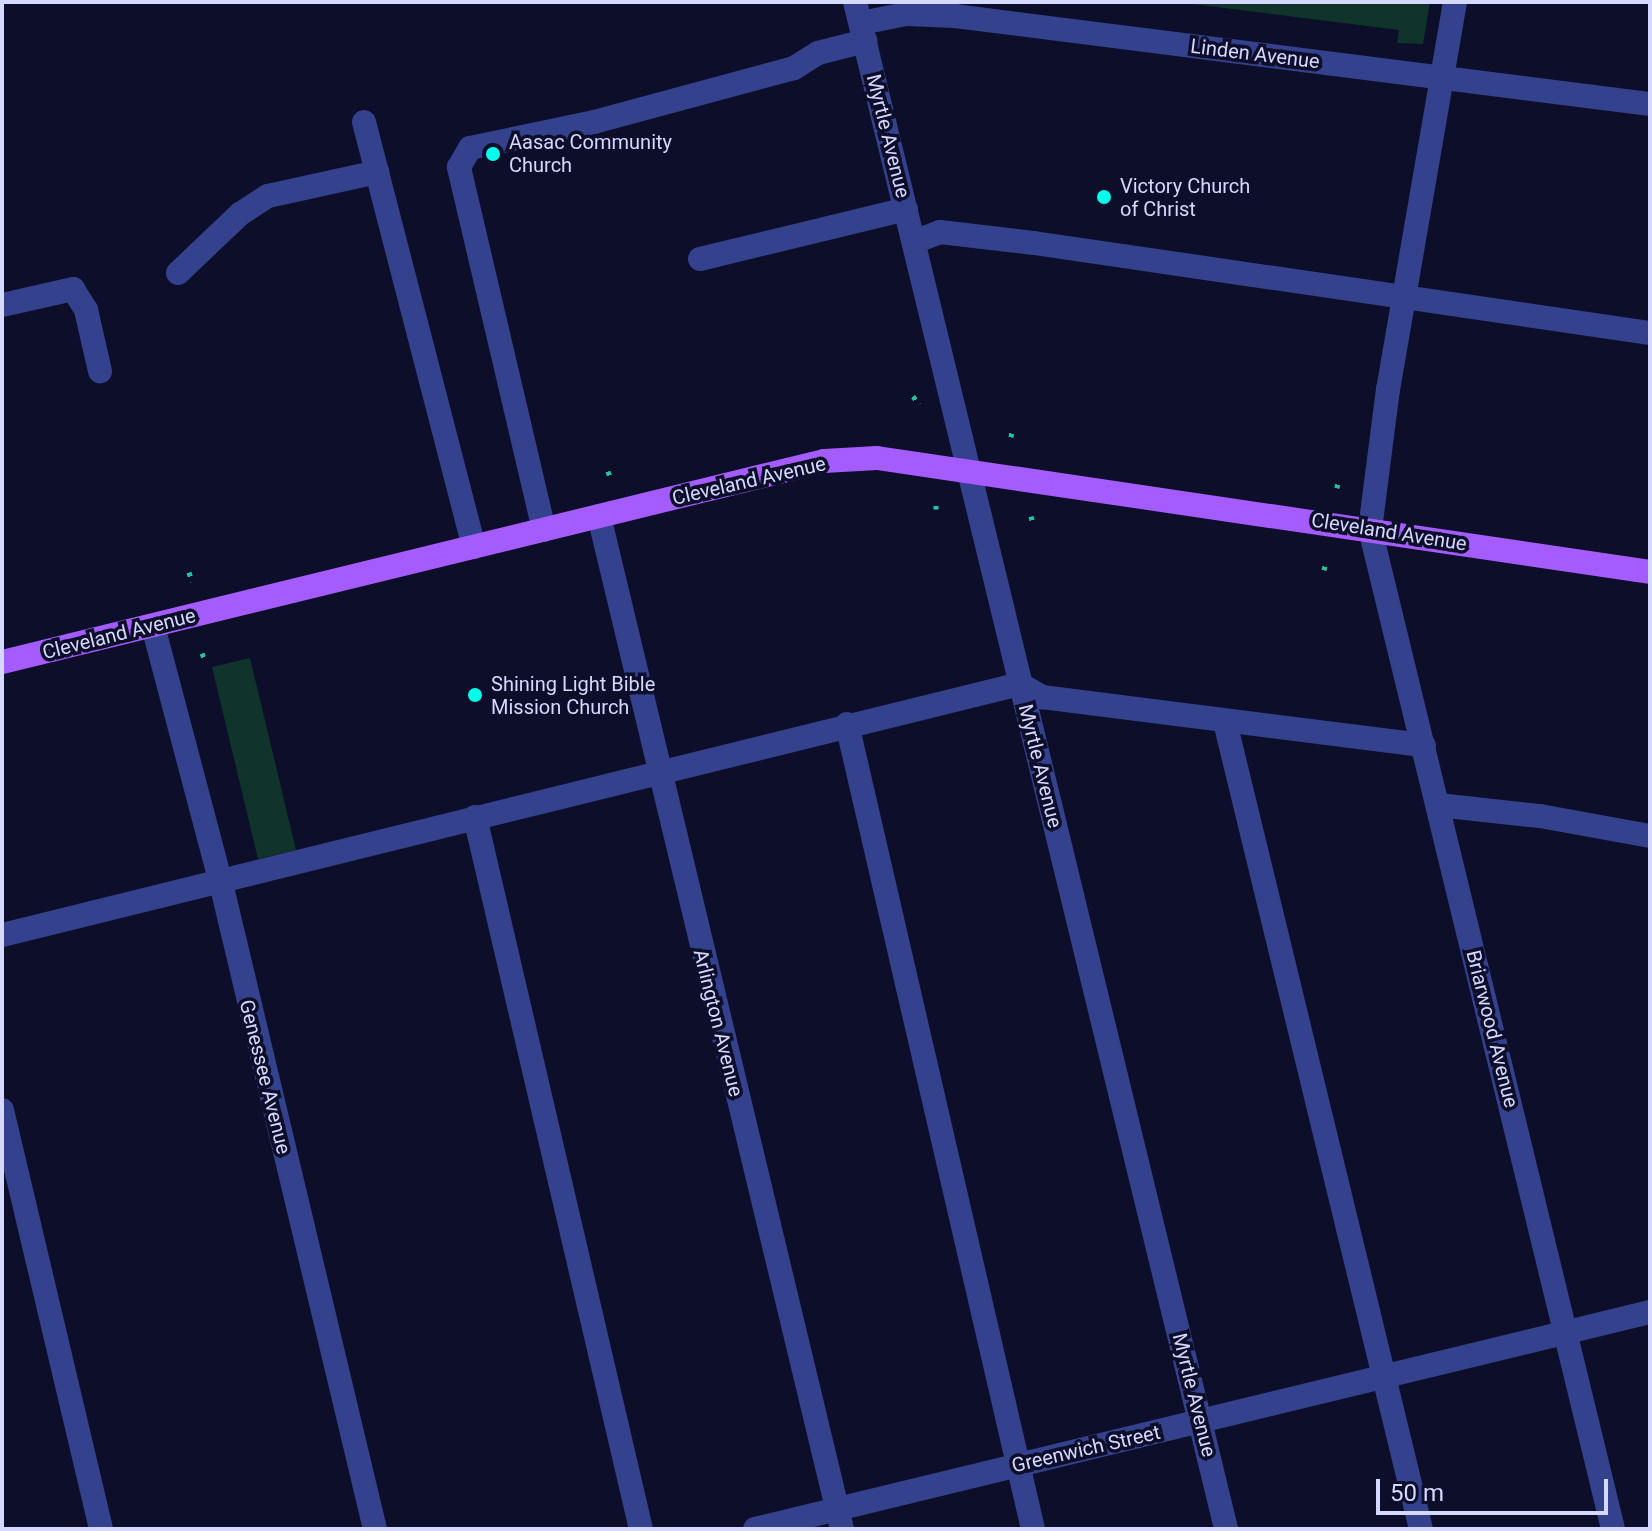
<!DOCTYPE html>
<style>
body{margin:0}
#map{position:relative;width:1652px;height:1531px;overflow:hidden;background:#0d0e29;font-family:Roboto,sans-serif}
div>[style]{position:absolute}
.green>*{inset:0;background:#10342c}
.path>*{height:5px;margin-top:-2.5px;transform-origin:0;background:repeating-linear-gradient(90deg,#24c59e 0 4px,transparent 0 10px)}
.minor>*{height:24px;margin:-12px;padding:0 12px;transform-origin:12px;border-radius:12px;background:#34418c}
.major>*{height:24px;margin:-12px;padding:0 12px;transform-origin:12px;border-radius:12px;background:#a55cff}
.dots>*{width:22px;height:22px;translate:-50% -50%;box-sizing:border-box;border:4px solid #0d0e29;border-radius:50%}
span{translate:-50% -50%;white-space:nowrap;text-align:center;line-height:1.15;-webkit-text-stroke:7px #0d0e29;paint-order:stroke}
.street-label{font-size:20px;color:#d5d8ff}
.poi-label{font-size:20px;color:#d5d8ff}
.left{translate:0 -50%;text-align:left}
.frame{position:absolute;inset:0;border:4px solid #d5d8ff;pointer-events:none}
.scale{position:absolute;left:1376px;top:1479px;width:232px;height:36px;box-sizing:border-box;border:4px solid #d5d8ff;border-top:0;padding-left:10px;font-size:24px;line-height:28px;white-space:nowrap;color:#d5d8ff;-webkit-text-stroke:6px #0d0e29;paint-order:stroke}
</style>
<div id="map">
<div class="green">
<i style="clip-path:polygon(1177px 2px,1430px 2px,1423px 44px,1397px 43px,1399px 30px)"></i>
<i style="clip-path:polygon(250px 658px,296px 850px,258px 859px,212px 667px)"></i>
</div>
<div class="path">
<i style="left:913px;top:396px;width:10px;rotate:53deg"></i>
<i style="left:1011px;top:437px;width:7px;rotate:-82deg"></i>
<i style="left:608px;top:471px;width:9px;rotate:72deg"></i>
<i style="left:1337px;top:488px;width:8px;rotate:-83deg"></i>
<i style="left:936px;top:509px;width:8px;rotate:-90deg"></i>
<i style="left:1031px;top:516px;width:8px;rotate:76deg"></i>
<i style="left:1324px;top:570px;width:9px;rotate:-77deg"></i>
<i style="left:189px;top:572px;width:10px;rotate:73deg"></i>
<i style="left:202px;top:653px;width:8px;rotate:67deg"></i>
</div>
<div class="minor">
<i style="left:855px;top:2px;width:1571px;rotate:76.34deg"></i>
<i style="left:1455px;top:2px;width:393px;rotate:99.8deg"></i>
<i style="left:1388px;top:389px;width:141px;rotate:97.3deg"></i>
<i style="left:1370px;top:529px;width:1029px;rotate:76.34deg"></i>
<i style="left:861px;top:23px;width:46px;rotate:-11.3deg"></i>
<i style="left:906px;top:14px;width:49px;rotate:2.3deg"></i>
<i style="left:955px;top:16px;width:701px;rotate:7.22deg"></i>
<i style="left:364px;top:122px;width:439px;rotate:75.5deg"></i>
<i style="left:914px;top:242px;width:28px;rotate:-21deg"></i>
<i style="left:940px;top:232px;width:95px;rotate:6.7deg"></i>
<i style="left:1034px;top:243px;width:623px;rotate:8.31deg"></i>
<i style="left:700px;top:259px;width:212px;rotate:-13.6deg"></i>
<i style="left:178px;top:273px;width:86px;rotate:-43.6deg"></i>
<i style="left:240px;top:214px;width:33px;rotate:-33deg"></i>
<i style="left:268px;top:196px;width:112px;rotate:-12.4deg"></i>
<i style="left:2px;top:305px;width:73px;rotate:-12.7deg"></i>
<i style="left:73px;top:289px;width:25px;rotate:58deg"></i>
<i style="left:86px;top:310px;width:63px;rotate:77.1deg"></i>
<i style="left:599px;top:516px;width:1042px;rotate:76.51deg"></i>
<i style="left:544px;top:530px;width:373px;rotate:-103.2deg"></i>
<i style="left:459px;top:167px;width:22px;rotate:-60deg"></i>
<i style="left:470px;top:148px;width:127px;rotate:-11.8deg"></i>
<i style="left:594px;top:122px;width:207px;rotate:-15.1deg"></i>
<i style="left:794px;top:68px;width:28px;rotate:-32deg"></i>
<i style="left:818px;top:53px;width:49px;rotate:-14.3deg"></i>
<i style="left:153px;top:626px;width:262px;rotate:75.2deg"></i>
<i style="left:220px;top:879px;width:668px;rotate:76.59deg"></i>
<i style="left:1225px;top:722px;width:830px;rotate:76.35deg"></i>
<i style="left:847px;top:724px;width:826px;rotate:76.99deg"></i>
<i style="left:1438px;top:805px;width:103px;rotate:6.2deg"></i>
<i style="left:1540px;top:816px;width:112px;rotate:10.3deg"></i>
<i style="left:475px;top:817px;width:731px;rotate:76.88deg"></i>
<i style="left:2px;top:935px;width:1048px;rotate:-13.85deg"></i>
<i style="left:1020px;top:684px;width:26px;rotate:31deg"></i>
<i style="left:1042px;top:697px;width:385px;rotate:7.2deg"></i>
<i style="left:2px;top:1110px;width:431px;rotate:76.7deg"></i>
<i style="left:755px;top:1529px;width:921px;rotate:-13.63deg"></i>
</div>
<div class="major">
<i style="left:2px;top:662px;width:846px;rotate:-13.74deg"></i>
<i style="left:824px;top:461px;width:53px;rotate:-3.2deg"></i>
<i style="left:877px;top:458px;width:781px;rotate:8.39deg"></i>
</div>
<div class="dots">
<i style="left:493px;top:154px;background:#01ffeb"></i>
<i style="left:1104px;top:197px;background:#01ffeb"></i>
<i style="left:475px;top:695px;background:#01ffeb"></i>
</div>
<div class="street-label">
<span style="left:1255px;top:54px;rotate:7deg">Linden Avenue</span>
<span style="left:888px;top:136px;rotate:76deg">Myrtle Avenue</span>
<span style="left:749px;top:481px;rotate:-13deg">Cleveland Avenue</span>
<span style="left:1389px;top:532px;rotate:9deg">Cleveland Avenue</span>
<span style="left:119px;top:634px;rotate:-14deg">Cleveland Avenue</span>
<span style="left:1040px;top:766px;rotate:76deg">Myrtle Avenue</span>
<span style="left:718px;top:1023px;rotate:76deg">Arlington Avenue</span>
<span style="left:1492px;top:1029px;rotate:76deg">Briarwood Avenue</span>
<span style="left:265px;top:1077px;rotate:76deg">Genessee Avenue</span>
<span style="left:1194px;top:1395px;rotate:76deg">Myrtle Avenue</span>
<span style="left:1086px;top:1449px;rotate:-13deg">Greenwich Street</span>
</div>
<div class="poi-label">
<span class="left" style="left:509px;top:154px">Aasac Community<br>Church</span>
<span class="left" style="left:1120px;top:198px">Victory Church<br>of Christ</span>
<span class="left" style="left:491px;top:696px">Shining Light Bible<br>Mission Church</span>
</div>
<div class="frame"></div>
<div class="scale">50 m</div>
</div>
